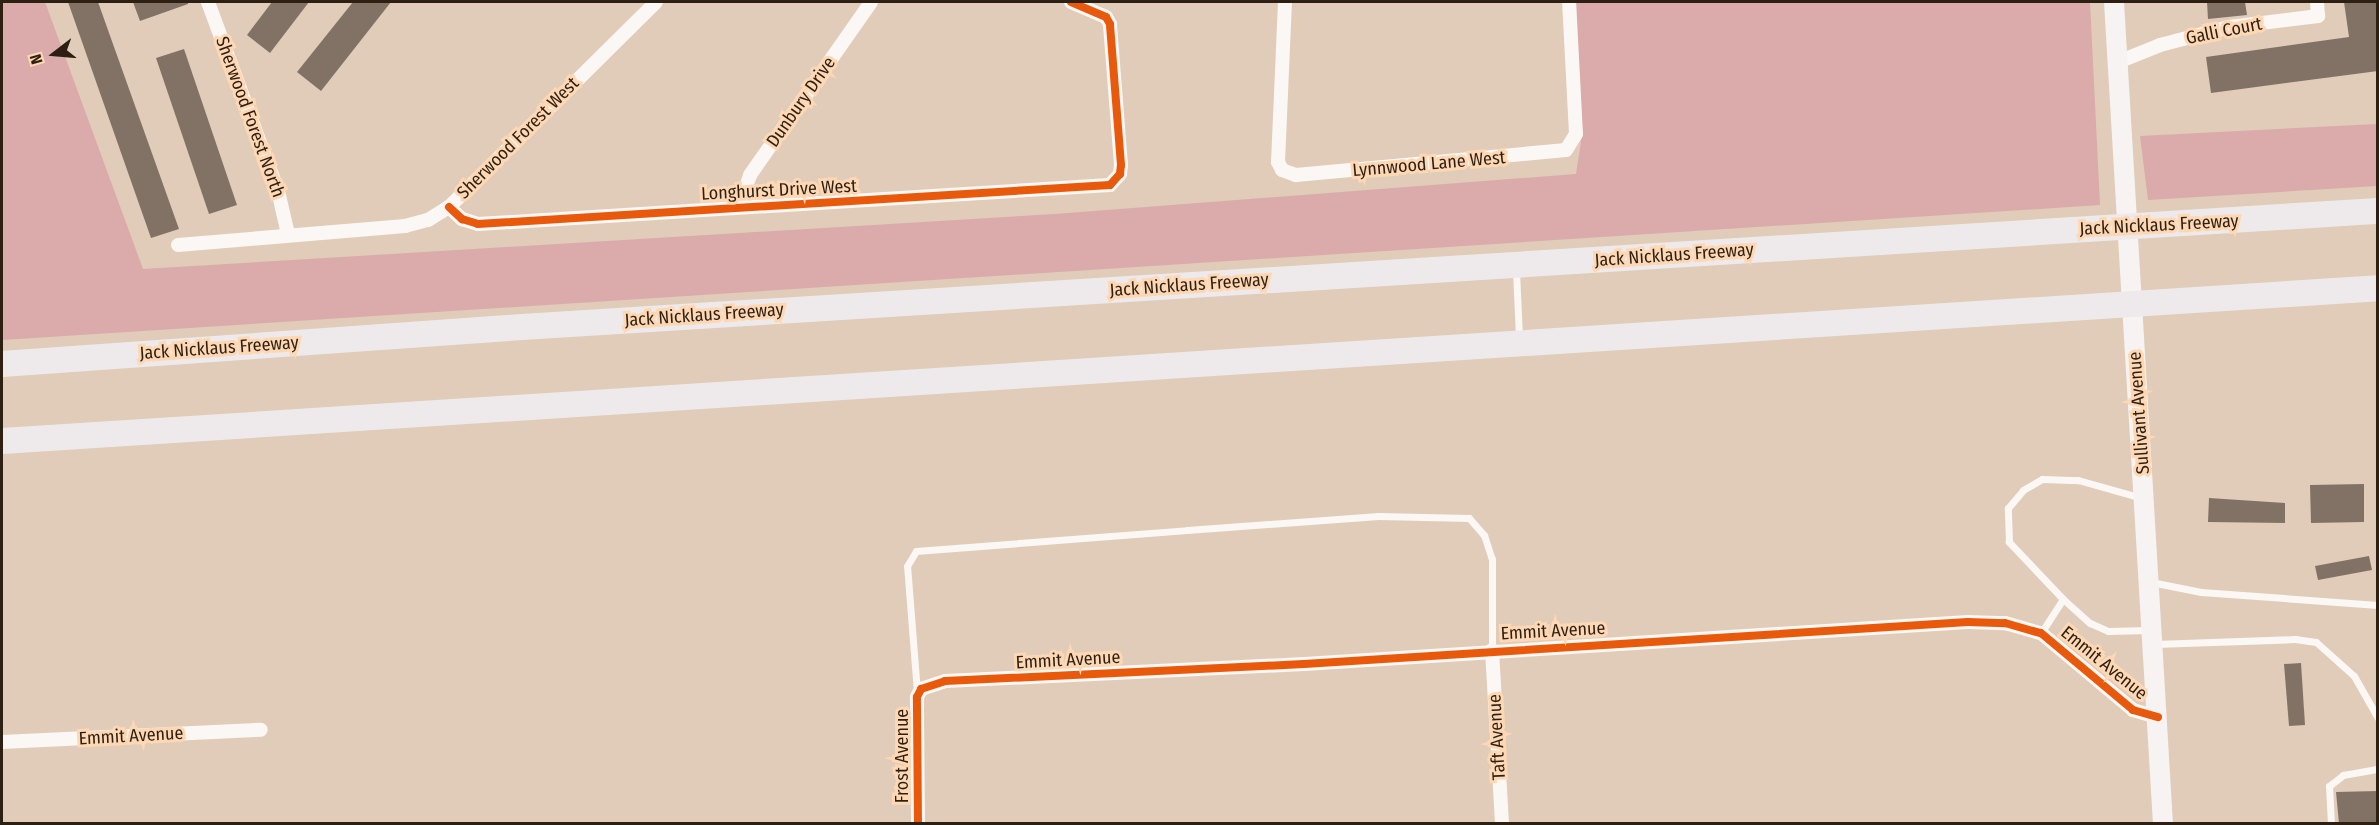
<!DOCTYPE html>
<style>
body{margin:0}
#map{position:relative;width:2379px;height:825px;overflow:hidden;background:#e0ccb8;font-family:"Fira Sans Condensed",sans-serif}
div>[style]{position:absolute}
.green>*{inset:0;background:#dbaaaa}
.building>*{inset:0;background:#827266}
.lane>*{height:7px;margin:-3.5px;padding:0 3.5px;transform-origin:3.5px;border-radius:3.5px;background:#faf7f4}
.street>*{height:14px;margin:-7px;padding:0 7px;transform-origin:7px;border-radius:7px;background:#faf7f4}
.secondary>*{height:20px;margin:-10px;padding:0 10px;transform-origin:10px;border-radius:10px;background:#f7f3f2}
.highway>*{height:26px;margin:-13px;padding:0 13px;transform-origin:13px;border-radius:13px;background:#eeeaeb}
.cycleway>*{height:8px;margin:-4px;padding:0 4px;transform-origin:4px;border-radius:4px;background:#e8590c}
span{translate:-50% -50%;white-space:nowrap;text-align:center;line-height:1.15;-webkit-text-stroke:6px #fed8b4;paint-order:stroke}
.street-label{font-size:18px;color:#2d1f11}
.frame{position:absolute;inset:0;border:3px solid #2d1f11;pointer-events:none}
.north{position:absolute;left:24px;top:24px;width:60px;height:60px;-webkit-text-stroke:4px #fed8b4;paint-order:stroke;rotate:254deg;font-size:16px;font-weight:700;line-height:24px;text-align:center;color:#2d1f11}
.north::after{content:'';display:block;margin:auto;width:21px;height:27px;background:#2d1f11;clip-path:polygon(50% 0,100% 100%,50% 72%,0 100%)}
</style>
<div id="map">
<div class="green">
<i style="clip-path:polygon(2px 2px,45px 2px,143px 269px,1055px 214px,1576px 174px,1581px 142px,1576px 2px,2090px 2px,2100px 205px,2px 340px)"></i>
<i style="clip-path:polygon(2377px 124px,2377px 186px,2148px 200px,2140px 136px)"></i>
</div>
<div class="building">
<i style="clip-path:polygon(68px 2px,98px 2px,179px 229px,151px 238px)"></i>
<i style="clip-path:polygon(133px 2px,188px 2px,188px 4px,140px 21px)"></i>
<i style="clip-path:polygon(272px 2px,309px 2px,270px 53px,247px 35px)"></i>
<i style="clip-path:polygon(353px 2px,391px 2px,321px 91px,297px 72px)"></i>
<i style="clip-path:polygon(2207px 2px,2245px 2px,2247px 15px,2208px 19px)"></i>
<i style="clip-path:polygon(2344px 2px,2378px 2px,2378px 71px,2211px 93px,2206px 57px,2349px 37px)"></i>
<i style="clip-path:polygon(184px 49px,237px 205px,209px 214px,156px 58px)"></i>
<i style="clip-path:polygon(2364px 484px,2364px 522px,2311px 523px,2310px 485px)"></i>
<i style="clip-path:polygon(2209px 498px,2285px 503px,2285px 523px,2208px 522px)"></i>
<i style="clip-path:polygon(2369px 556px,2372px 570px,2318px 580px,2315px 566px)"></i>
<i style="clip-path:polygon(2301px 663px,2305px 725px,2289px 726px,2284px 664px)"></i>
<i style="clip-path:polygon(2378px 791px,2378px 824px,2339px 824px,2336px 792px)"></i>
</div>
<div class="lane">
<i style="left:1516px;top:271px;width:66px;rotate:87.4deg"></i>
<i style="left:2151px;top:582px;width:51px;rotate:11.3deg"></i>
<i style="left:2201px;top:592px;width:177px;rotate:4.2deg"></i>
<i style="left:2063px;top:599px;width:79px;rotate:-133.5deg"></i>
<i style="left:2009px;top:542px;width:34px;rotate:-92deg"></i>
<i style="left:2008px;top:508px;width:23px;rotate:-50deg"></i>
<i style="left:2023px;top:490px;width:22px;rotate:-30deg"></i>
<i style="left:2042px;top:479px;width:36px;rotate:2deg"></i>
<i style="left:2078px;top:480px;width:66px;rotate:15.7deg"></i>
<i style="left:2041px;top:633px;width:40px;rotate:-57.1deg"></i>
<i style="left:2063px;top:599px;width:36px;rotate:42deg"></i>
<i style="left:2090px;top:623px;width:20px;rotate:24deg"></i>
<i style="left:2108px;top:631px;width:42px;rotate:-1.4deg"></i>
<i style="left:2155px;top:644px;width:140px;rotate:-2deg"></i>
<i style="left:2295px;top:639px;width:21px;rotate:8deg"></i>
<i style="left:2316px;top:642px;width:51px;rotate:41.8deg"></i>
<i style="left:2354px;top:676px;width:48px;rotate:60.3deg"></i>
<i style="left:917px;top:692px;width:126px;rotate:-94.5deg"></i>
<i style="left:907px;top:566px;width:17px;rotate:-59deg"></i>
<i style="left:916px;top:551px;width:272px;rotate:-4.4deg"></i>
<i style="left:1187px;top:530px;width:192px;rotate:-4.2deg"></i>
<i style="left:1378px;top:516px;width:91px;rotate:1.3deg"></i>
<i style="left:1469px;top:518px;width:23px;rotate:49deg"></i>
<i style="left:1484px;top:535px;width:25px;rotate:72deg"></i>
<i style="left:1492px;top:559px;width:91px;rotate:90deg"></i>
<i style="left:2331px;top:824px;width:38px;rotate:-93deg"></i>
<i style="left:2329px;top:786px;width:18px;rotate:-38deg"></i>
<i style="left:2343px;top:775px;width:36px;rotate:-10deg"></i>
</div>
<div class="street">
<i style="left:208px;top:2px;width:202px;rotate:69.7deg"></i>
<i style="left:278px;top:191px;width:44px;rotate:76.9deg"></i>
<i style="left:1285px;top:2px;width:160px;rotate:92.5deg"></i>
<i style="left:1278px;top:162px;width:9px;rotate:63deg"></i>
<i style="left:1282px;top:170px;width:15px;rotate:20deg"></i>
<i style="left:1296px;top:175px;width:271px;rotate:-5.3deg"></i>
<i style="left:1566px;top:150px;width:19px;rotate:-58deg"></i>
<i style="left:1576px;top:134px;width:132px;rotate:-93deg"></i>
<i style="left:2118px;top:62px;width:45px;rotate:-22deg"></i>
<i style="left:2160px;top:45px;width:71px;rotate:-14.6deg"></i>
<i style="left:2229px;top:27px;width:90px;rotate:-7deg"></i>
<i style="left:2318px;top:16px;width:14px;rotate:-94deg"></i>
<i style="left:449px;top:207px;width:18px;rotate:43deg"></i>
<i style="left:462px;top:219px;width:17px;rotate:17deg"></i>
<i style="left:478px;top:224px;width:633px;rotate:-3.53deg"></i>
<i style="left:1110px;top:185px;width:15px;rotate:-48deg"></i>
<i style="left:1120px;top:174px;width:9px;rotate:-84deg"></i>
<i style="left:1121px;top:165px;width:141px;rotate:-94.5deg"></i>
<i style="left:1110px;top:24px;width:8px;rotate:-120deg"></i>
<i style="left:1106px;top:17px;width:38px;rotate:-157deg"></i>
<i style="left:738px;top:207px;width:34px;rotate:-69deg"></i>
<i style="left:750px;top:175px;width:211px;rotate:-55deg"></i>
<i style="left:178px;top:245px;width:228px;rotate:-4.8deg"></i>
<i style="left:405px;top:226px;width:24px;rotate:-15deg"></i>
<i style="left:428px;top:220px;width:25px;rotate:-32deg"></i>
<i style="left:449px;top:207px;width:291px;rotate:-44.7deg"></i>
<i style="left:1492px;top:650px;width:174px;rotate:86.7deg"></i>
<i style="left:2px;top:742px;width:259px;rotate:-2.7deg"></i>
<i style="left:918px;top:824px;width:127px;rotate:-90.5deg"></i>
<i style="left:917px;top:697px;width:9px;rotate:-63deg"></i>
<i style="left:921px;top:689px;width:25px;rotate:-18deg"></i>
<i style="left:945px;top:681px;width:359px;rotate:-2.7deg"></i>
<i style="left:1304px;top:664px;width:665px;rotate:-3.62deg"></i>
<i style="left:1968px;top:622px;width:37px;rotate:2deg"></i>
<i style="left:2005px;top:623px;width:37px;rotate:16deg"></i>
<i style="left:2041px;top:633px;width:120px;rotate:39.9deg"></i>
<i style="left:2133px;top:710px;width:26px;rotate:16deg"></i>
</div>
<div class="secondary">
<i style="left:2114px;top:2px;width:823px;rotate:86.59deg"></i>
</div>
<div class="highway">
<i style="left:2px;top:364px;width:521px;rotate:-4.07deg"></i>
<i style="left:522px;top:327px;width:1860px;rotate:-3.58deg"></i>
<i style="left:2px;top:441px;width:2381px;rotate:-3.68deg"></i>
</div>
<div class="cycleway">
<i style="left:449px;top:207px;width:18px;rotate:43deg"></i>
<i style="left:462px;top:219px;width:17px;rotate:17deg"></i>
<i style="left:478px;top:224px;width:633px;rotate:-3.53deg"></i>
<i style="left:1110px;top:185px;width:15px;rotate:-48deg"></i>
<i style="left:1120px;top:174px;width:9px;rotate:-84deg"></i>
<i style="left:1121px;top:165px;width:141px;rotate:-94.5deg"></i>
<i style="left:1110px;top:24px;width:8px;rotate:-120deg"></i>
<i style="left:1106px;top:17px;width:38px;rotate:-157deg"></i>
<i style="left:918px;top:824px;width:127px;rotate:-90.5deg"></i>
<i style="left:917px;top:697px;width:9px;rotate:-63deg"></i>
<i style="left:921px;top:689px;width:25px;rotate:-18deg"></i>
<i style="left:945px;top:681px;width:359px;rotate:-2.7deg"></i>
<i style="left:1304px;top:664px;width:665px;rotate:-3.62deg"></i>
<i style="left:1968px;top:622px;width:37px;rotate:2deg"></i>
<i style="left:2005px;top:623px;width:37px;rotate:16deg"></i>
<i style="left:2041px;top:633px;width:120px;rotate:39.9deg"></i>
<i style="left:2133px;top:710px;width:26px;rotate:16deg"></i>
</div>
<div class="street-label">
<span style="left:2224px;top:31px;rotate:-11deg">Galli Court</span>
<span style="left:801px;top:102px;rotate:-55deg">Dunbury Drive</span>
<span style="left:250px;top:117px;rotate:70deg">Sherwood Forest North</span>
<span style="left:518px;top:138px;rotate:-45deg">Sherwood Forest West</span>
<span style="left:1429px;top:164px;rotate:-5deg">Lynnwood Lane West</span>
<span style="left:779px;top:190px;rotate:-3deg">Longhurst Drive West</span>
<span style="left:2159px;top:225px;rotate:-3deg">Jack Nicklaus Freeway</span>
<span style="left:1674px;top:255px;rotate:-4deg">Jack Nicklaus Freeway</span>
<span style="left:1189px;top:285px;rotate:-4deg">Jack Nicklaus Freeway</span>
<span style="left:704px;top:315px;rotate:-4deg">Jack Nicklaus Freeway</span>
<span style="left:219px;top:348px;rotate:-4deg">Jack Nicklaus Freeway</span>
<span style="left:2139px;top:413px;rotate:-94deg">Sullivant Avenue</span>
<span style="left:1553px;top:631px;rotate:-3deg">Emmit Avenue</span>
<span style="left:1068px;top:660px;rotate:-3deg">Emmit Avenue</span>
<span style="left:2104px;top:663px;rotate:39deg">Emmit Avenue</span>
<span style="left:131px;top:736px;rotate:-3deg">Emmit Avenue</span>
<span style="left:1497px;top:737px;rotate:-93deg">Taft Avenue</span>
<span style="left:902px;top:756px;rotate:-90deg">Frost Avenue</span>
</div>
<div class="frame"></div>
<div class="north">N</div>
</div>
